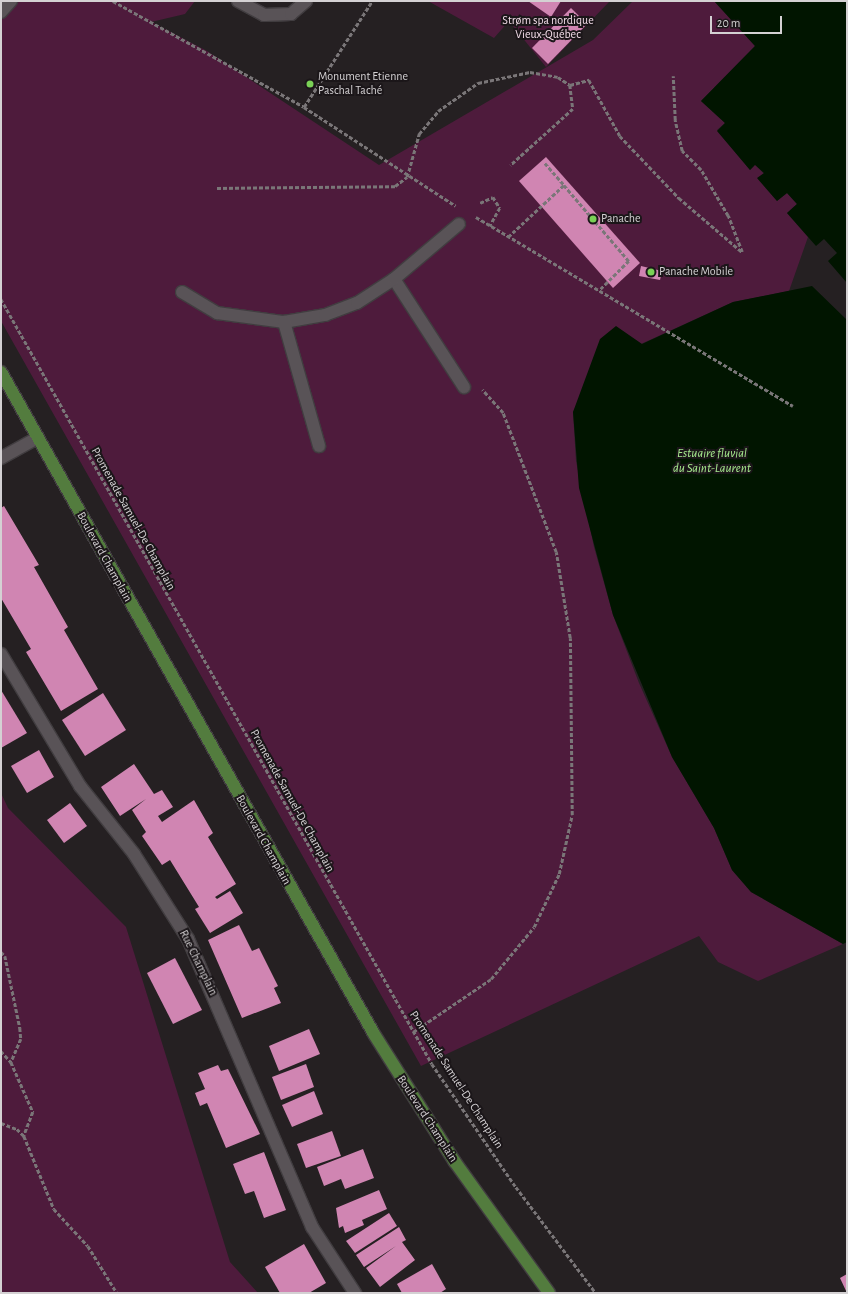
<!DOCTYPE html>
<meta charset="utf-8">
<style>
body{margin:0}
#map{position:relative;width:848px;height:1294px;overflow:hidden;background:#252022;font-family:"Alegreya Sans",sans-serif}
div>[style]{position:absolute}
.green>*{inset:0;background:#4e1b3c}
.water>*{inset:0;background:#011500}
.building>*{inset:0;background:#d085b2}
.path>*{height:2.5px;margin-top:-1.25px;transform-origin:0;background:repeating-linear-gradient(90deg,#7a7678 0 4px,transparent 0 6px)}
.roads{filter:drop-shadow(1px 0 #413d40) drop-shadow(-1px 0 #413d40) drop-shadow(0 1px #413d40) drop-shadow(0 -1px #413d40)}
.lane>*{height:12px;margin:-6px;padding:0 6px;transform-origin:6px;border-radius:6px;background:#595357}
.street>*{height:12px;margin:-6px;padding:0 6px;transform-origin:6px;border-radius:6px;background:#595357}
.primary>*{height:12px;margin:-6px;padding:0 6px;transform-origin:6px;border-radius:6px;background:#537c3e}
.dots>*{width:11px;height:11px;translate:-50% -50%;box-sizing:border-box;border:2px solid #1b1619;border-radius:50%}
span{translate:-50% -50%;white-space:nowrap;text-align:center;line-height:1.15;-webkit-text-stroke:4px #1b1619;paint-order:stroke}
.park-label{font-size:12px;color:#f2dce8}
.poi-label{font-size:12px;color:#d4d1d3}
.left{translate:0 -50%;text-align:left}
.street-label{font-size:12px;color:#d4d1d3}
.water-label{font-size:13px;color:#a6e98e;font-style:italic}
.frame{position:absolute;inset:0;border:2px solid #d4d1d3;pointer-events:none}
.scale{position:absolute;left:710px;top:16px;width:72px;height:18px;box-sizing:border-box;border:2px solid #d4d1d3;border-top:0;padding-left:5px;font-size:12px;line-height:14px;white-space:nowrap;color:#d4d1d3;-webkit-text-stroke:3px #1b1619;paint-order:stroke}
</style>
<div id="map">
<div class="green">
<i style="clip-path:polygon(1px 1px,195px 1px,185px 14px,151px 22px,207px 51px,379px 165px,593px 40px,633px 1px,714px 1px,755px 46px,701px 101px,725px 123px,717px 130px,750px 170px,755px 164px,764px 174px,758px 179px,777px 201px,787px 193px,797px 204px,787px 213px,808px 237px,789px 291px,733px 302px,641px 344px,616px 327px,573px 412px,576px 461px,594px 547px,613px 615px,639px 683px,672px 757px,714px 828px,732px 870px,751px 892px,843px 944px,758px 981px,718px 962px,699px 936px,421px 1066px,1px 321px)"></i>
<i style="clip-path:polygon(428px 1px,610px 1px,546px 67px,509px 21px,494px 38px)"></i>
<i style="clip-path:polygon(1px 793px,8px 808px,126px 927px,230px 1262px,258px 1293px,1px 1293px)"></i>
</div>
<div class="water">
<i style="clip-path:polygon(714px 1px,847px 1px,847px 283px,828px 261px,837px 253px,824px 239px,816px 246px,787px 213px,797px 204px,787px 193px,777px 201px,757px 178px,764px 173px,755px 165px,750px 170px,717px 131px,725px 123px,701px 101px,755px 46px)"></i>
<i style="clip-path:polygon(812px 286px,847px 320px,847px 942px,843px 944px,751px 892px,732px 870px,714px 828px,672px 757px,613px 615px,579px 488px,573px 412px,600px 339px,616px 326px,642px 344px,733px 302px)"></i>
</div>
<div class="building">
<i style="clip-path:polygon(528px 1px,561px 1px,551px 17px)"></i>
<i style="clip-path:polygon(571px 8px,587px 24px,548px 64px,532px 48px)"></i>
<i style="clip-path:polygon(546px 157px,640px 263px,613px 288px,519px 181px)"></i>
<i style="clip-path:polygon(641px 266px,662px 271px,660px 280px,639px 276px)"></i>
<i style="clip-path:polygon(4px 506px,39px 565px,34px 567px,68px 627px,64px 630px,98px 689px,61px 711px,26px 652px,31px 649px,1px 598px,1px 508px)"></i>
<i style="clip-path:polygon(1px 690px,27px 733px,1px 748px)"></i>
<i style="clip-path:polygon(103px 693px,126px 730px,85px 756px,62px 720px)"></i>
<i style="clip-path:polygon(39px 750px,54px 777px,27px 793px,11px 766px)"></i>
<i style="clip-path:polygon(134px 764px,154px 794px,162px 790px,173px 807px,158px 816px,162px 822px,194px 800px,213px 833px,208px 837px,236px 884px,215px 897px,217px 899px,230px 891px,243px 913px,210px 933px,195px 909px,199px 907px,170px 860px,162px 865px,142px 836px,146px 832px,132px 810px,146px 799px,120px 816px,101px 787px)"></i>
<i style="clip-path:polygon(70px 803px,87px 826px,64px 843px,47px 820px)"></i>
<i style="clip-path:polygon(239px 925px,252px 951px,259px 948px,278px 986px,274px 988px,281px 1003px,242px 1018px,208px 940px)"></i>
<i style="clip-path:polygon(175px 958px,202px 1010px,173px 1024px,147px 973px)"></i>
<i style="clip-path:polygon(309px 1029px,320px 1054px,279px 1071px,269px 1046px)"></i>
<i style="clip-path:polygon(306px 1064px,314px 1087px,281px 1100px,272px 1077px)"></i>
<i style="clip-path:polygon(218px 1065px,221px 1071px,228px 1069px,260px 1134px,226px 1148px,207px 1103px,200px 1106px,195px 1093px,205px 1089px,198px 1073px)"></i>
<i style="clip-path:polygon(314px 1091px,323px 1114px,292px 1127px,282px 1105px)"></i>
<i style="clip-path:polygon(332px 1131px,341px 1156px,306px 1168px,297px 1144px)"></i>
<i style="clip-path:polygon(363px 1149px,374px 1178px,345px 1189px,341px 1179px,324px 1186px,317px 1167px)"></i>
<i style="clip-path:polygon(264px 1152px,286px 1210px,264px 1218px,254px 1191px,245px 1194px,233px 1164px)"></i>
<i style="clip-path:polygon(379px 1190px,387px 1209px,362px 1220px,364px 1225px,345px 1233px,343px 1226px,339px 1228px,336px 1208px)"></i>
<i style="clip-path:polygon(389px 1213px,397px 1226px,355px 1253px,346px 1241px)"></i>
<i style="clip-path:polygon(399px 1227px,406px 1240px,402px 1242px,415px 1260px,380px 1287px,366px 1268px,396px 1246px,364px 1267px,356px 1255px)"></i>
<i style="clip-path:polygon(304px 1244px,326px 1283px,309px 1293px,280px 1293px,265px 1267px)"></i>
<i style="clip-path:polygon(432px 1264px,446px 1289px,440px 1293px,402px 1293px,397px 1284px)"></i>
<i style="clip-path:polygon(847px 1274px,847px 1293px,840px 1278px)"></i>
</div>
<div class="path">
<i style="left:113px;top:1px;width:218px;rotate:29deg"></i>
<i style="left:304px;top:107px;width:181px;rotate:33.1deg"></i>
<i style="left:570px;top:85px;width:20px;rotate:-15deg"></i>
<i style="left:589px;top:80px;width:64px;rotate:61deg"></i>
<i style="left:620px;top:136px;width:86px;rotate:46.4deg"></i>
<i style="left:679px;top:198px;width:83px;rotate:40.6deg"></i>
<i style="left:742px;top:252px;width:39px;rotate:-111deg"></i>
<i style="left:728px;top:216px;width:53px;rotate:-120.4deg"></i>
<i style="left:701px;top:170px;width:27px;rotate:-135deg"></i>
<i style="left:682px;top:151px;width:32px;rotate:-103deg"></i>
<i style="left:675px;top:120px;width:44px;rotate:-92.6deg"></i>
<i style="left:304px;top:107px;width:126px;rotate:-57.3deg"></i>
<i style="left:545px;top:163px;width:29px;rotate:49deg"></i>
<i style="left:217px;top:188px;width:178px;rotate:-0.6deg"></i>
<i style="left:395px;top:186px;width:15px;rotate:-37deg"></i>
<i style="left:407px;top:177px;width:45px;rotate:-74.4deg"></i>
<i style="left:419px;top:134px;width:30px;rotate:-50deg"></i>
<i style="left:438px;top:111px;width:49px;rotate:-35deg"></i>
<i style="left:478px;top:83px;width:53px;rotate:-11.9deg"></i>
<i style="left:530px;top:72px;width:28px;rotate:10deg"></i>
<i style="left:558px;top:77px;width:14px;rotate:34deg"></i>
<i style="left:570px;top:85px;width:24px;rotate:83deg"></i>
<i style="left:573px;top:109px;width:84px;rotate:137.9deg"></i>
<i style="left:480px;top:203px;width:14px;rotate:-25deg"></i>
<i style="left:493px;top:197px;width:13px;rotate:58deg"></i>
<i style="left:500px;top:208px;width:21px;rotate:119deg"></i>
<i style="left:476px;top:217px;width:369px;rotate:30.8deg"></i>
<i style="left:508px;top:237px;width:76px;rotate:-42.9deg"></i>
<i style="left:564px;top:185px;width:100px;rotate:49.5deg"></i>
<i style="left:629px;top:261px;width:42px;rotate:135deg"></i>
<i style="left:1px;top:299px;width:878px;rotate:60.6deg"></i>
<i style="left:432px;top:1064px;width:149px;rotate:55.7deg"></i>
<i style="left:516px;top:1187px;width:133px;rotate:53deg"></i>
<i style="left:1px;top:952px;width:6px;rotate:45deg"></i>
<i style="left:5px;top:956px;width:74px;rotate:78.2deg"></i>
<i style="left:20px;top:1028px;width:11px;rotate:85deg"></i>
<i style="left:21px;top:1039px;width:25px;rotate:113deg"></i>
<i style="left:11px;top:1062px;width:55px;rotate:66.3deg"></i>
<i style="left:33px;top:1112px;width:26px;rotate:111deg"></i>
<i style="left:413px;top:1032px;width:94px;rotate:-34.2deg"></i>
<i style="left:491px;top:979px;width:67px;rotate:-50.4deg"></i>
<i style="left:534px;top:927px;width:59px;rotate:-64.7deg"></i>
<i style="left:559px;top:874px;width:60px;rotate:-77.6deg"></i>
<i style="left:572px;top:815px;width:177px;rotate:-90.6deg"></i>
<i style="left:570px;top:638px;width:87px;rotate:-99.2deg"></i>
<i style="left:556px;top:552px;width:149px;rotate:-110.9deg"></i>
<i style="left:503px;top:413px;width:31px;rotate:-132deg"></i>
<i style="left:1px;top:1051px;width:15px;rotate:48deg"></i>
<i style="left:1px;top:1123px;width:17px;rotate:21deg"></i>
<i style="left:17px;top:1129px;width:10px;rotate:45deg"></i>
<i style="left:24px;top:1136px;width:79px;rotate:67.7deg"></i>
<i style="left:54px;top:1209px;width:50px;rotate:47.4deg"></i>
<i style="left:88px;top:1246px;width:55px;rotate:58.3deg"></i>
</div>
<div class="roads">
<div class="lane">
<i style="left:238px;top:1px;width:30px;rotate:28deg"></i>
<i style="left:264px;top:15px;width:27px;rotate:-2deg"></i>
<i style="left:291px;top:14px;width:20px;rotate:-41deg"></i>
<i style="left:1px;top:12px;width:15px;rotate:-48deg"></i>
<i style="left:394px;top:279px;width:129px;rotate:57.1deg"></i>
<i style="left:182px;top:292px;width:41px;rotate:31deg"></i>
<i style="left:217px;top:313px;width:68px;rotate:7.7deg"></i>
<i style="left:284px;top:322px;width:42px;rotate:-9.7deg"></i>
<i style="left:325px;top:315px;width:34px;rotate:-21deg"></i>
<i style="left:357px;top:303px;width:44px;rotate:-33deg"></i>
<i style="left:394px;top:279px;width:85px;rotate:-40.2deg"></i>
<i style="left:284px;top:322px;width:129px;rotate:74.2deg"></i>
<i style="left:1px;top:458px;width:41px;rotate:-29.1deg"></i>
</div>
<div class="street">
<i style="left:1px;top:654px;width:154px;rotate:59.1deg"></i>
<i style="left:80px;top:786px;width:87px;rotate:51.5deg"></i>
<i style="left:134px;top:854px;width:101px;rotate:57.6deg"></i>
<i style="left:188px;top:939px;width:314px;rotate:66.7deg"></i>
<i style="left:312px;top:1227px;width:79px;rotate:56.9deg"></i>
</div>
<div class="primary">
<i style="left:1px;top:372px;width:760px;rotate:60.6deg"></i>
<i style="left:374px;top:1034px;width:151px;rotate:57.7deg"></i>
<i style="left:455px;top:1162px;width:161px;rotate:54.3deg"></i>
</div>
</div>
<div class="dots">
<i style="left:310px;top:84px;background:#7ad156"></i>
<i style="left:593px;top:219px;background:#7ad156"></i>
<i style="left:651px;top:272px;background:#7ad156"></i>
</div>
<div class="park-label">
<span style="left:548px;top:28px">Strøm spa nordique<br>Vieux-Québec</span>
</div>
<div class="poi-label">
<span class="left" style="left:318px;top:84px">Monument Etienne<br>Paschal Taché</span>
<span class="left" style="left:601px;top:219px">Panache</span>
<span class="left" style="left:659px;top:272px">Panache Mobile</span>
</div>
<div class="street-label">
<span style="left:133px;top:519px;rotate:61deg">Promenade Samuel-De Champlain</span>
<span style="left:104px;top:557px;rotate:61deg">Boulevard Champlain</span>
<span style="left:292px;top:801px;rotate:61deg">Promenade Samuel-De Champlain</span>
<span style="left:263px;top:840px;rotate:61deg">Boulevard Champlain</span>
<span style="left:198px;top:963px;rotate:64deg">Rue Champlain</span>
<span style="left:456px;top:1080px;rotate:57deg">Promenade Samuel-De Champlain</span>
<span style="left:427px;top:1119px;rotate:57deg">Boulevard Champlain</span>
</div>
<div class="water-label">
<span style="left:712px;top:462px">Estuaire fluvial<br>du Saint-Laurent</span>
</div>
<div class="frame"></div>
<div class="scale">20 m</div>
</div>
